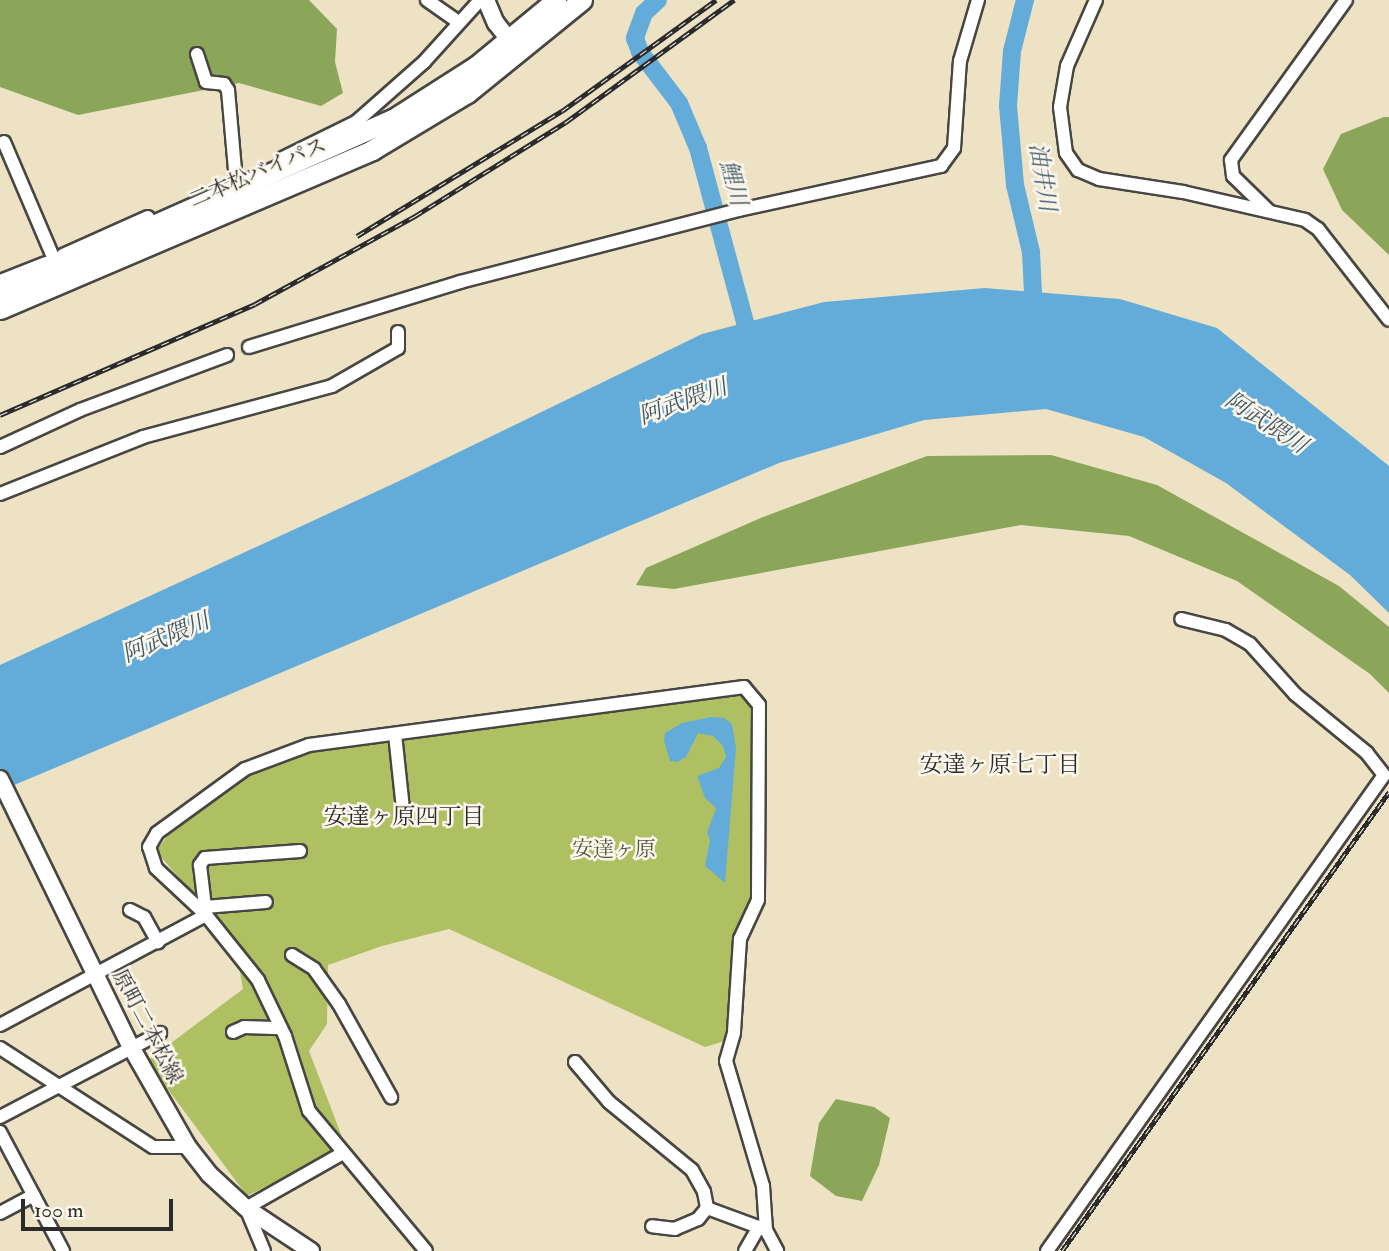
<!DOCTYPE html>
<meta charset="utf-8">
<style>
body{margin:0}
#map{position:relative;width:1389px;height:1251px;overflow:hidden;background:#eee2c4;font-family:"IM FELL Double Pica","Noto Serif JP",serif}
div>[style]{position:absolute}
.green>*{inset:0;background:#afc063}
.forest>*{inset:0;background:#8ba659}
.water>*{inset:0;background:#63acda}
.river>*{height:18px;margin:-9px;padding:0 9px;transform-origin:9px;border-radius:9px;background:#63acda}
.roads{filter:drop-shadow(2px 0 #484642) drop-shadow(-2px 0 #484642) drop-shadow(0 2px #484642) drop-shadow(0 -2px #484642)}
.minor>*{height:12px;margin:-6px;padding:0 6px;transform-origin:6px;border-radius:6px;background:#fff}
.major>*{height:16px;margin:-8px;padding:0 8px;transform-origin:8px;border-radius:8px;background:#fff}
.highway>*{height:19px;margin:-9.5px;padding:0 9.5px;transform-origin:9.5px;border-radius:9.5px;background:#fff}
.rail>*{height:5px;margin-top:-2.5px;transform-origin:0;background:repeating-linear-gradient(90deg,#fbf7ec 0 8px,#2b2b2b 0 16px);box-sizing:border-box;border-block:2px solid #2b2b2b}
span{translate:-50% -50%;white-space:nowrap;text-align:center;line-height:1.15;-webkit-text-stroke:5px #fbf7ec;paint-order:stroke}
.street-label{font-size:21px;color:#2b2b2b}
.park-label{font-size:21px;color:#53583c}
.water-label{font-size:23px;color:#3f5868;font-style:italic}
.neighbourhood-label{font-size:23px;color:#2b2b2b}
.scale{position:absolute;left:21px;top:1199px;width:152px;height:32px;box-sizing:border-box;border:4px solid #2b2b2b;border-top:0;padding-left:9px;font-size:21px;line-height:24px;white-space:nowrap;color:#2b2b2b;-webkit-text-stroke:5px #fbf7ec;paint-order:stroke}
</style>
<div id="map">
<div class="green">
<i style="clip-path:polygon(740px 691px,753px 697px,755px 897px,737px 932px,728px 1040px,705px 1047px,449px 929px,382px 946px,328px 965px,327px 1024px,309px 1051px,346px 1147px,247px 1196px,147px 1061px,243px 989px,235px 944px,156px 851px,169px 834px,250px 773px,303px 754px)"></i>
</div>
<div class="forest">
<i style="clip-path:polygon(0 0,309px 0,337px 29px,335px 62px,343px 93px,321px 106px,239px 83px,78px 115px,0 87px)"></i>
<i style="clip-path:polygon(1384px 117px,1389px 117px,1389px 255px,1342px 210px,1323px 169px,1341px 134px)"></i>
<i style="clip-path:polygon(1051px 455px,1157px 485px,1339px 586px,1389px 627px,1389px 693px,1370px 674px,1237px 581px,1129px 536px,1021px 525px,674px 589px,636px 585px,646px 568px,763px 517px,927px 456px)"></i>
<i style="clip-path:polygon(836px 1099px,874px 1107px,890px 1118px,879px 1165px,862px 1201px,836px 1196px,810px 1176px,819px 1123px)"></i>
</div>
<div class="water">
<i style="clip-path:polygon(985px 288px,1120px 299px,1217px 328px,1389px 466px,1389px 613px,1350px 575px,1226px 483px,1144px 437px,1046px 409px,924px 420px,779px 463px,0 791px,0 665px,397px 482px,702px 334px,824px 302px)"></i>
<i style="clip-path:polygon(711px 717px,724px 718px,732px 724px,736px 748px,725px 883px,705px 866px,710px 840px,707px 833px,716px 808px,705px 798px,697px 776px,719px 768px,726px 757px,723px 746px,713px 736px,698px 733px,686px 757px,677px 762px,670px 761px,664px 741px,665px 733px,682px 723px)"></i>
</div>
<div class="river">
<i style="left:658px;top:0;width:19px;rotate:137deg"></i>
<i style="left:644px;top:13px;width:27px;rotate:110deg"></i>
<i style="left:635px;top:38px;width:15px;rotate:70deg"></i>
<i style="left:640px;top:52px;width:64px;rotate:52.6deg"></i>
<i style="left:679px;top:103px;width:49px;rotate:67.1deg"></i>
<i style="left:698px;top:148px;width:204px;rotate:74.9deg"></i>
<i style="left:1025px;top:0;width:53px;rotate:104.3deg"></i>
<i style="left:1012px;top:51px;width:55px;rotate:94.2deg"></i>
<i style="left:1008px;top:106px;width:79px;rotate:84.9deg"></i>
<i style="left:1015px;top:185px;width:69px;rotate:76.6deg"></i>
<i style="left:1031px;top:252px;width:62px;rotate:87.2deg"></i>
</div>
<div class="roads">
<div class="minor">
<i style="left:427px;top:0;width:38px;rotate:35deg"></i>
<i style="left:1096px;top:0;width:72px;rotate:113.7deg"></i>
<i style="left:1067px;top:66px;width:42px;rotate:99.7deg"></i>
<i style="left:1060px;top:107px;width:46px;rotate:82.6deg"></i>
<i style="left:1066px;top:153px;width:21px;rotate:55deg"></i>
<i style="left:1078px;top:170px;width:23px;rotate:23deg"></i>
<i style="left:1099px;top:179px;width:85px;rotate:8.8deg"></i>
<i style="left:1183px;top:192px;width:125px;rotate:12.9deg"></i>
<i style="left:1305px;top:220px;width:16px;rotate:35deg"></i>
<i style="left:1318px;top:229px;width:115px;rotate:52deg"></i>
<i style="left:197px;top:54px;width:29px;rotate:72deg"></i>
<i style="left:206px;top:82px;width:18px;rotate:6deg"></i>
<i style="left:224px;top:84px;width:7px;rotate:56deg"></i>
<i style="left:228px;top:90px;width:91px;rotate:85deg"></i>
<i style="left:4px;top:142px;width:127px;rotate:66.9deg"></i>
<i style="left:283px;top:158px;width:81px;rotate:-26.3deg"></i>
<i style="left:356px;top:122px;width:91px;rotate:-41.4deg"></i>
<i style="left:424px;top:62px;width:84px;rotate:-47.9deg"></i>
<i style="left:1269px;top:211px;width:50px;rotate:-135.8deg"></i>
<i style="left:1233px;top:176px;width:16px;rotate:-97deg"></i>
<i style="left:1231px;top:160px;width:197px;rotate:-54.3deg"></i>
<i style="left:63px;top:255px;width:93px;rotate:-24.1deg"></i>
<i style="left:0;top:281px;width:49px;rotate:-21.4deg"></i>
<i style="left:249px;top:347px;width:221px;rotate:-17.1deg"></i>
<i style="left:460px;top:282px;width:288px;rotate:-14.5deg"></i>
<i style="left:739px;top:210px;width:207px;rotate:-12.3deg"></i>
<i style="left:941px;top:166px;width:22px;rotate:-54deg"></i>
<i style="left:954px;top:148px;width:87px;rotate:-86.1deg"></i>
<i style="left:960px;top:61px;width:64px;rotate:-73.6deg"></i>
<i style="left:0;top:447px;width:88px;rotate:-24.8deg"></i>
<i style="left:80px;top:410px;width:157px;rotate:-20.5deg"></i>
<i style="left:0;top:494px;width:154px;rotate:-21.7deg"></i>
<i style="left:143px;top:437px;width:196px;rotate:-15.1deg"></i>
<i style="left:332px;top:386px;width:76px;rotate:-29.9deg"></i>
<i style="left:398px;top:348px;width:16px;rotate:-90deg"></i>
<i style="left:395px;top:734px;width:75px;rotate:83.9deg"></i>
<i style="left:300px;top:851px;width:95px;rotate:175.8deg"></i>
<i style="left:205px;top:858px;width:9px;rotate:126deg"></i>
<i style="left:200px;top:865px;width:50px;rotate:83.2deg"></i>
<i style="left:206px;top:915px;width:83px;rotate:51.3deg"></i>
<i style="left:258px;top:980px;width:62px;rotate:64.3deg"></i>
<i style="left:285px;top:1036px;width:79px;rotate:72.3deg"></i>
<i style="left:309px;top:1111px;width:182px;rotate:50.1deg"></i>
<i style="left:205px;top:907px;width:61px;rotate:-4.7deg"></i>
<i style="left:130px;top:910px;width:16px;rotate:27deg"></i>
<i style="left:144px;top:917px;width:29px;rotate:61deg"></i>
<i style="left:292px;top:955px;width:26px;rotate:32deg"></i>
<i style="left:314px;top:969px;width:43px;rotate:54.5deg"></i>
<i style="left:339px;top:1004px;width:107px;rotate:60.8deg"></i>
<i style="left:0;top:1025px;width:234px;rotate:-28.1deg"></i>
<i style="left:206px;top:915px;width:69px;rotate:-136.8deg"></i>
<i style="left:156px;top:868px;width:22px;rotate:-108deg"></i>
<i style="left:149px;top:847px;width:16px;rotate:-60deg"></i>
<i style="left:157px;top:833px;width:109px;rotate:-36deg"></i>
<i style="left:245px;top:769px;width:68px;rotate:-20.6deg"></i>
<i style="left:309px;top:745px;width:439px;rotate:-7.6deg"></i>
<i style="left:744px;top:687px;width:23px;rotate:50deg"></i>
<i style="left:759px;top:705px;width:195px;rotate:90.3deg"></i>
<i style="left:758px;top:900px;width:43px;rotate:114.8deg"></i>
<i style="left:740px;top:939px;width:94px;rotate:93.7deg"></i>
<i style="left:734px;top:1033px;width:29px;rotate:106deg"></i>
<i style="left:726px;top:1061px;width:130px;rotate:73.5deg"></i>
<i style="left:763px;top:1186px;width:44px;rotate:86.1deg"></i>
<i style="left:766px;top:1230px;width:24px;rotate:62deg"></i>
<i style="left:233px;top:1032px;width:12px;rotate:-24deg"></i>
<i style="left:244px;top:1027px;width:37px;rotate:2deg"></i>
<i style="left:0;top:1048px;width:182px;rotate:32.9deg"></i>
<i style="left:153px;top:1147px;width:35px"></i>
<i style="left:575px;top:1062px;width:52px;rotate:49.6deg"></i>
<i style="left:609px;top:1102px;width:107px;rotate:39.3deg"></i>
<i style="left:692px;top:1170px;width:25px;rotate:61deg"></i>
<i style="left:704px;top:1192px;width:16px;rotate:79deg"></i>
<i style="left:707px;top:1208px;width:14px;rotate:129deg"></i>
<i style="left:698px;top:1219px;width:25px;rotate:157deg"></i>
<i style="left:675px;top:1229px;width:23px;rotate:-173deg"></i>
<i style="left:0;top:1117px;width:181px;rotate:-27.7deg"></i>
<i style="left:0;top:1132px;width:135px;rotate:62.1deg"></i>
<i style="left:707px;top:1208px;width:63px;rotate:20.4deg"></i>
<i style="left:0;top:1213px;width:38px;rotate:-28deg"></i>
<i style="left:264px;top:1251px;width:47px;rotate:-112.7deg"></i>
<i style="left:246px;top:1208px;width:109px;rotate:-29.6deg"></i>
<i style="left:745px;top:1251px;width:28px;rotate:-60deg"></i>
<i style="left:1047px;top:1251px;width:583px;rotate:-54.7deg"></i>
<i style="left:1384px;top:775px;width:28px;rotate:-128deg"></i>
<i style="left:1367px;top:753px;width:93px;rotate:-140.7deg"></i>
<i style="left:1295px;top:694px;width:67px;rotate:-132deg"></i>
<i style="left:1250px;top:644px;width:28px;rotate:-150deg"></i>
<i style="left:1226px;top:630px;width:46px;rotate:-166.3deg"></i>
</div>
<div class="major">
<i style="left:486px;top:0;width:25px;rotate:67deg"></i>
<i style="left:496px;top:23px;width:31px;rotate:52deg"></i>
<i style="left:0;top:779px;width:298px;rotate:64deg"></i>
<i style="left:131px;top:1047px;width:115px;rotate:60.3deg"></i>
<i style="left:188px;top:1147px;width:34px;rotate:52deg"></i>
<i style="left:209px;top:1174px;width:50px;rotate:42.6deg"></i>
<i style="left:246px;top:1208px;width:78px;rotate:33.5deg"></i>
</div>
<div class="highway">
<i style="left:0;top:293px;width:430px;rotate:-23.9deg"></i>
<i style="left:393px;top:119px;width:98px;rotate:-32.6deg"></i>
<i style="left:476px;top:66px;width:104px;rotate:-39.5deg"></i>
<i style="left:0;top:309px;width:405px;rotate:-23.1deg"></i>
<i style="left:372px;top:150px;width:111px;rotate:-31deg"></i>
<i style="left:467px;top:93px;width:148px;rotate:-39deg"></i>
</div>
</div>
<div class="rail">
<i style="left:357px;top:236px;width:240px;rotate:-31.4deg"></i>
<i style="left:562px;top:111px;width:190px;rotate:-35.8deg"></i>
<i style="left:0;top:415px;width:278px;rotate:-23.5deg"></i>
<i style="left:255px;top:304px;width:183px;rotate:-28.8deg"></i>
<i style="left:415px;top:216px;width:178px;rotate:-31.9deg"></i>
<i style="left:566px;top:122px;width:208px;rotate:-36deg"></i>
<i style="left:1062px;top:1251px;width:564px;rotate:-54.53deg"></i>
</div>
<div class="street-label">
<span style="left:258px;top:173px;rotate:-23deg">二本松バイパス</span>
<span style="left:147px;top:1027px;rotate:62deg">原町二本松線</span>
</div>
<div class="park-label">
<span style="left:614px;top:850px">安達ヶ原</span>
</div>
<div class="water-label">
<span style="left:1042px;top:177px;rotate:81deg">油井川</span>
<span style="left:733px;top:183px;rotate:75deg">鯉川</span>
<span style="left:683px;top:402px;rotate:-20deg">阿武隈川</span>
<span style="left:1266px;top:423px;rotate:33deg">阿武隈川</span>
<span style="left:166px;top:638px;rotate:-23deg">阿武隈川</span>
</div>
<div class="neighbourhood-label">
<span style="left:1000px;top:765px">安達ヶ原七丁目</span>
<span style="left:404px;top:817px">安達ヶ原四丁目</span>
</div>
<div class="scale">100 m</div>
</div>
